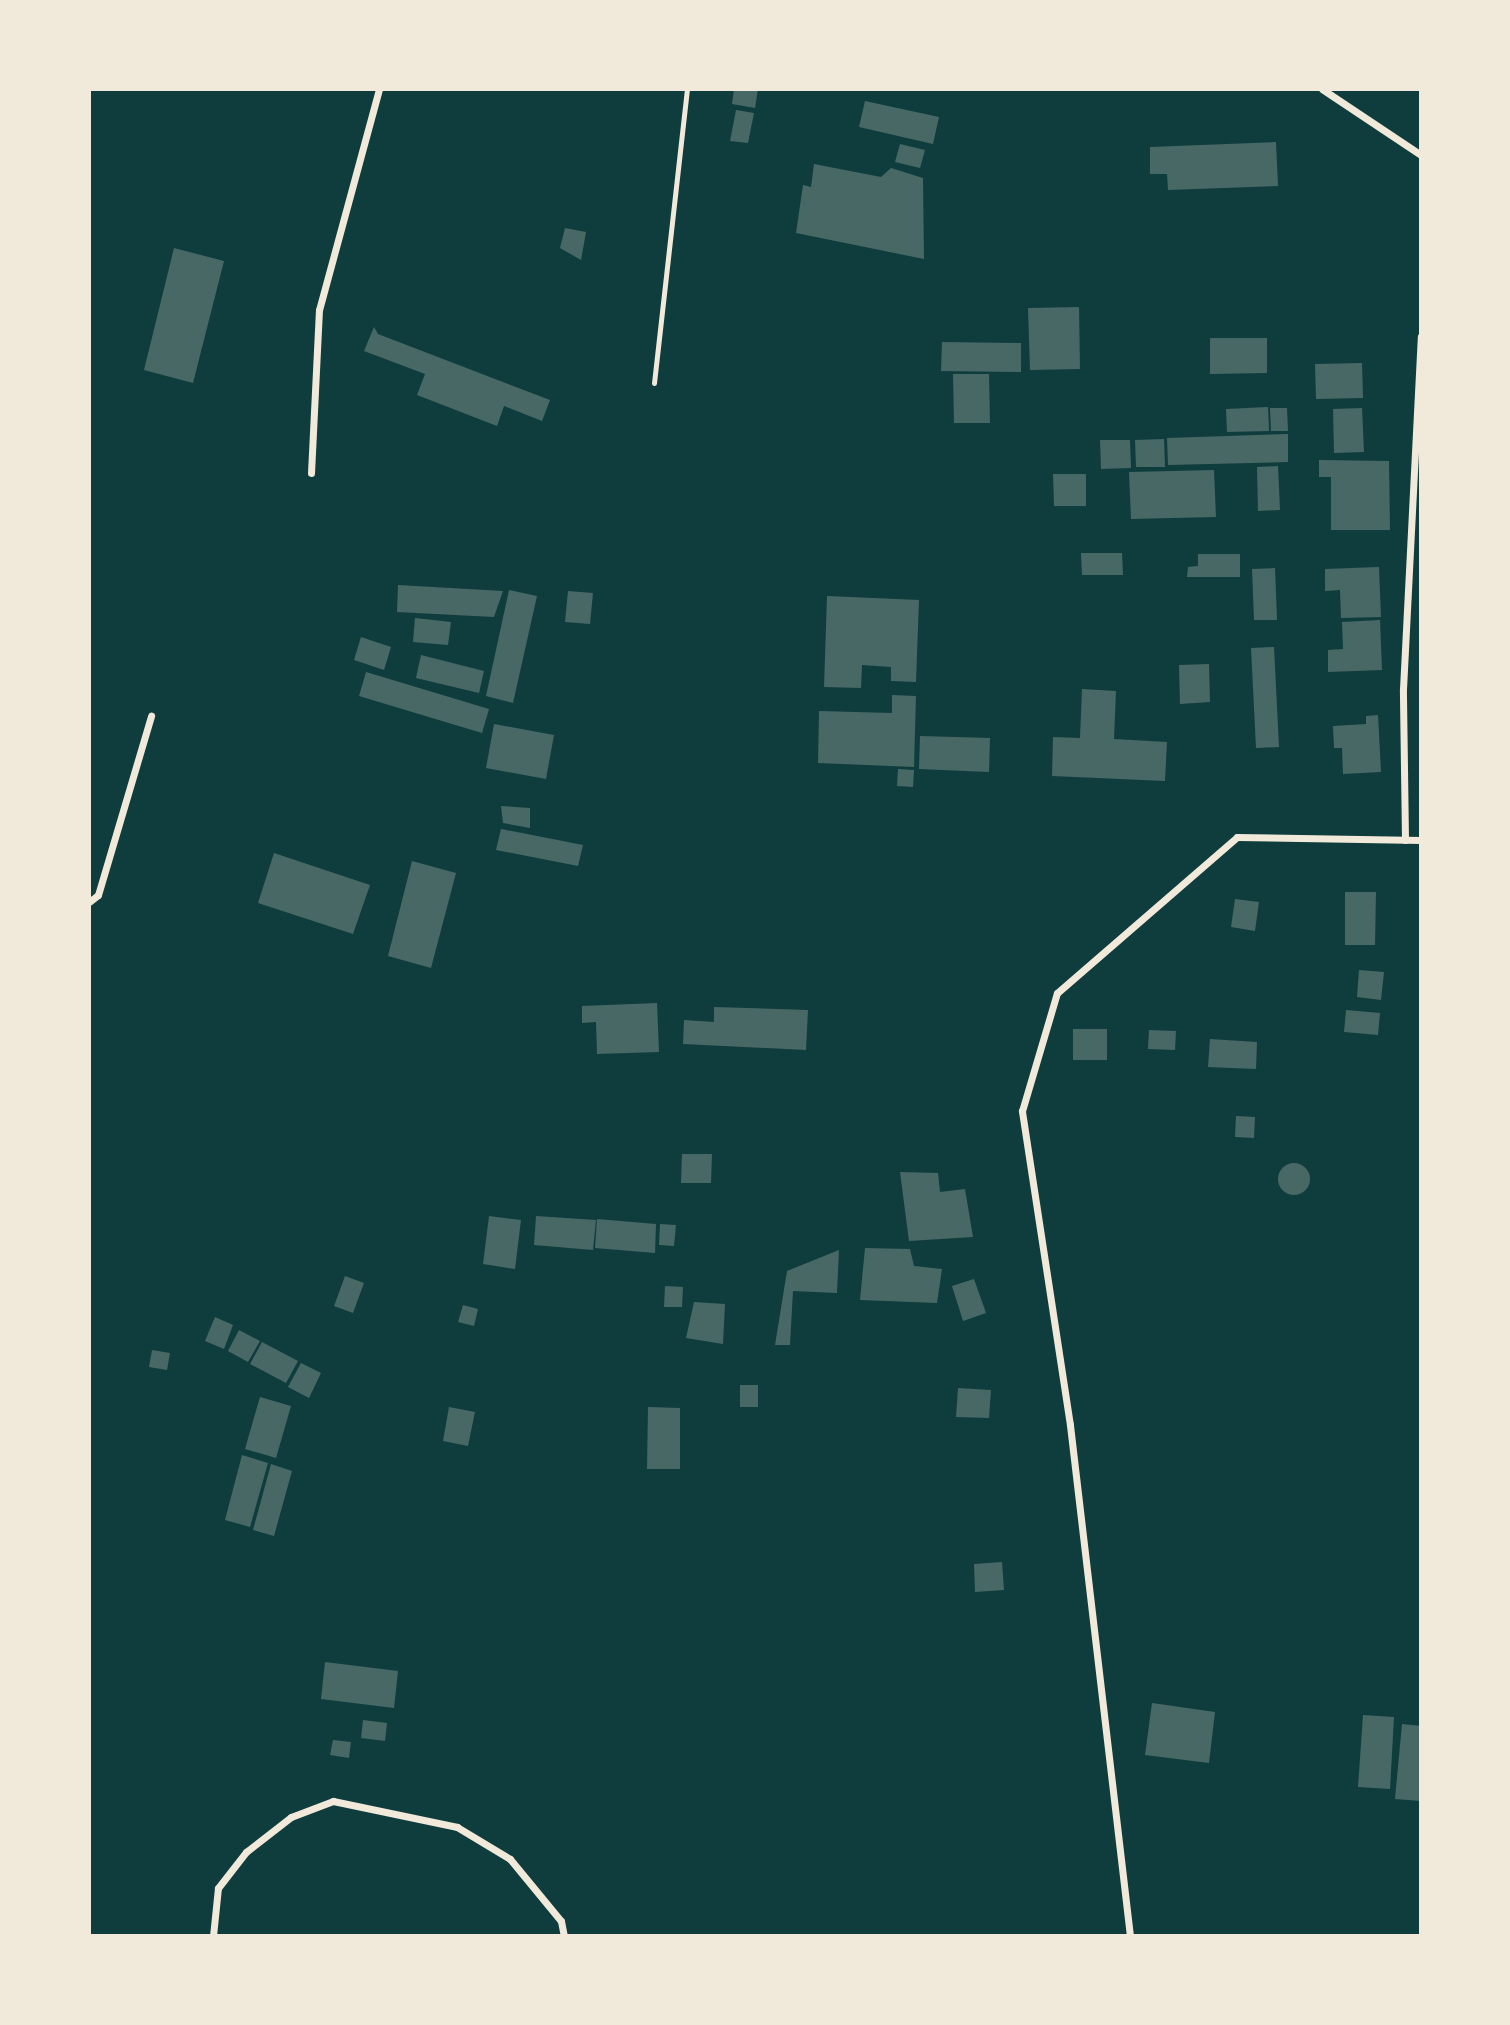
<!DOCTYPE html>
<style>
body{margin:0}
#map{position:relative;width:1510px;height:2025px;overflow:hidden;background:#0f3d3e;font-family:Barlow,sans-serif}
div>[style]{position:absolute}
.building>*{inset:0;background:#486865}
.round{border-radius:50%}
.service>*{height:5px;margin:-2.5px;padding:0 2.5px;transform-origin:2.5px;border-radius:2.5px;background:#f1e9da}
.minor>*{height:7px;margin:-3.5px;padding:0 3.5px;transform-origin:3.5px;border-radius:3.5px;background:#f1e9da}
span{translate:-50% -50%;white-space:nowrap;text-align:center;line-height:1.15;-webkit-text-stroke:5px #f1e9da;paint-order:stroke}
.frame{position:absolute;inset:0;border:91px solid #f1e9da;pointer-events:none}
</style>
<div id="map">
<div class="building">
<i style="clip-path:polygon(734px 89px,758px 89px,755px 108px,732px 104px)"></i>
<i style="clip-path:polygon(865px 101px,939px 117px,933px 144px,859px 127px)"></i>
<i style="clip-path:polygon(736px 110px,754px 113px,748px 143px,730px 141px)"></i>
<i style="clip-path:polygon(1276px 142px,1278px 186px,1168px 190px,1167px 174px,1150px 174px,1150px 147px)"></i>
<i style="clip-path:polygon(900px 144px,925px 150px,920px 168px,895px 162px)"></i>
<i style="clip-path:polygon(814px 164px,881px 177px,891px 168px,923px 178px,924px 259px,796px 233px,803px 185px,811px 187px)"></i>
<i style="clip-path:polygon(565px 228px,586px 232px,581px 260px,560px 248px)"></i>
<i style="clip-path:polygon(174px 248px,224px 261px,193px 383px,144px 370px)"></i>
<i style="clip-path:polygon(1079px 307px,1080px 369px,1030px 370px,1028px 308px)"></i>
<i style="clip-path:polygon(374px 327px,378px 334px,550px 400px,542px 421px,504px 406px,497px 426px,417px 395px,425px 374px,364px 351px)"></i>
<i style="clip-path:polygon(1210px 338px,1267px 338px,1267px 373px,1210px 374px)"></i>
<i style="clip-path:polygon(942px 342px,1021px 343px,1021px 372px,941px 371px)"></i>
<i style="clip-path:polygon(1362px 363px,1363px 398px,1316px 399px,1315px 364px)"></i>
<i style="clip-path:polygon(953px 374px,989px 374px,990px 423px,954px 423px)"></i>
<i style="clip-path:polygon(1268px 407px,1269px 431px,1227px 432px,1226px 409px)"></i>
<i style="clip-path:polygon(1270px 408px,1287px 408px,1288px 431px,1271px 431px)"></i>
<i style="clip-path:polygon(1362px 408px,1364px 452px,1334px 453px,1333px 409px)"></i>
<i style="clip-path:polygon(1288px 434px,1288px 462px,1168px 465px,1167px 438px)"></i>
<i style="clip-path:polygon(1164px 439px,1165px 467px,1136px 467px,1135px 440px)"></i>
<i style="clip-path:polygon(1100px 440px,1130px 440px,1131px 468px,1101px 469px)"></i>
<i style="clip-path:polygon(1319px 460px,1389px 461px,1390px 530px,1331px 530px,1331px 477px,1319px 477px)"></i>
<i style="clip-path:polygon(1278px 466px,1280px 510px,1258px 511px,1257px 467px)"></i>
<i style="clip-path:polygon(1214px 470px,1216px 517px,1131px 519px,1129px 472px)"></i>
<i style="clip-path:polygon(1053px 474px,1086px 474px,1086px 506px,1054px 506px)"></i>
<i style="clip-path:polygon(1081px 553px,1122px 553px,1123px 575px,1082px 575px)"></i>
<i style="clip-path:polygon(1198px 554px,1240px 554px,1240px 577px,1187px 577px,1188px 567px,1198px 566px)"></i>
<i style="clip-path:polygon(1379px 567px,1381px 617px,1341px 618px,1340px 590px,1325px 591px,1325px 569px)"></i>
<i style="clip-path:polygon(1275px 568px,1277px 620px,1254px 620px,1252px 569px)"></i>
<i style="clip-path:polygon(398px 585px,503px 591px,494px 617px,397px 612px)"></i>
<i style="clip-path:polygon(509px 590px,537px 596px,513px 703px,486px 696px)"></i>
<i style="clip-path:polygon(568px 591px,593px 593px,590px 624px,565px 622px)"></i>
<i style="clip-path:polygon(827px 596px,919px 600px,916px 682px,891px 681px,891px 667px,862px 665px,861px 688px,824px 687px)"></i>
<i style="clip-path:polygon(415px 618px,451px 622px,448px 645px,413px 642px)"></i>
<i style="clip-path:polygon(1380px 620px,1382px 670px,1328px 672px,1328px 650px,1343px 649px,1342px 622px)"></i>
<i style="clip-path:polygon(361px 637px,391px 647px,384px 670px,354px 660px)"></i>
<i style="clip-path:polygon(1274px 647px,1279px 747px,1256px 748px,1251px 648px)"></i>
<i style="clip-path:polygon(421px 655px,484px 671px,479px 693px,416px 678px)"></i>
<i style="clip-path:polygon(1209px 664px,1210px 702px,1180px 704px,1179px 665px)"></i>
<i style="clip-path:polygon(366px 672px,489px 709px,482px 733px,359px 696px)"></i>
<i style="clip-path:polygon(1082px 689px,1116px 691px,1114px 739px,1167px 742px,1165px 781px,1052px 776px,1053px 737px,1080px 738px)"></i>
<i style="clip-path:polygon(892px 695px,916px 696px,914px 767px,818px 763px,819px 711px,892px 713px)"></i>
<i style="clip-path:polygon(1378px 715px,1381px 772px,1343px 774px,1342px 748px,1334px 748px,1333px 726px,1366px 724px,1366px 716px)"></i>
<i style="clip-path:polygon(494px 724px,554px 735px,546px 779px,486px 768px)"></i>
<i style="clip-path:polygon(920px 736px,990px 738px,989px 772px,919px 769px)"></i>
<i style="clip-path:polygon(898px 769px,914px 770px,913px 787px,897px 786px)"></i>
<i style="clip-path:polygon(501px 806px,530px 808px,530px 828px,503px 823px)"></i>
<i style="clip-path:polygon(501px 829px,583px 845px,578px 866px,496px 850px)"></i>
<i style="clip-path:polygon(274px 853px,370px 885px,353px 934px,258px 903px)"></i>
<i style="clip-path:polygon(412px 861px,456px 873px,431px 968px,388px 956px)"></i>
<i style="clip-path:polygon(1345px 892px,1376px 892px,1375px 945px,1345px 945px)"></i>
<i style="clip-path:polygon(1235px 899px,1259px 902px,1255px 931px,1231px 927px)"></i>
<i style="clip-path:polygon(1359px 970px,1384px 972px,1381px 1000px,1357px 997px)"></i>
<i style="clip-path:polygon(657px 1003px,659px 1052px,597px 1054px,596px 1022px,582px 1023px,582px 1006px)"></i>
<i style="clip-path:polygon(714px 1007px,808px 1010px,806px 1050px,683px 1044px,684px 1020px,714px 1022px)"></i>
<i style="clip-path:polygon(1346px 1010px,1380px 1013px,1378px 1035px,1344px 1032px)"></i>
<i style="clip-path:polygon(1073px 1029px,1107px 1029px,1107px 1060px,1073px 1060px)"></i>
<i style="clip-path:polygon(1149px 1030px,1176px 1031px,1175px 1050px,1148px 1049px)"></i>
<i style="clip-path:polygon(1210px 1039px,1257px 1042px,1256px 1069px,1208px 1067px)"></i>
<i style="clip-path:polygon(1236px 1116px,1255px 1117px,1254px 1138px,1235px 1137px)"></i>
<i style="clip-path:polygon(682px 1154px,712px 1154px,711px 1183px,681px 1183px)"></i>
<i class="round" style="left:1278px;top:1163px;width:32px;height:32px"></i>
<i style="clip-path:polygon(900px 1172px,938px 1173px,940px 1192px,965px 1189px,973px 1237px,909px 1241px)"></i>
<i style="clip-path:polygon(489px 1216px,521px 1220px,515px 1269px,483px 1264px)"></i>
<i style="clip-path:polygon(536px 1216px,596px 1220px,593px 1250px,534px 1245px)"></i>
<i style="clip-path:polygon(597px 1219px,656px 1224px,655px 1253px,595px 1248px)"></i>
<i style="clip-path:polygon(660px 1224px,676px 1225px,674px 1246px,659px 1245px)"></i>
<i style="clip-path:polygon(865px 1248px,910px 1249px,914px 1266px,942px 1269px,937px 1303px,860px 1300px)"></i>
<i style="clip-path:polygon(839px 1250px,837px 1293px,793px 1291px,790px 1345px,775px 1345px,787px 1271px)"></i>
<i style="clip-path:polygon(345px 1276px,364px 1283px,353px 1313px,334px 1306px)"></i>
<i style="clip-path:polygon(974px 1279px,986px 1313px,963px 1321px,952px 1286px)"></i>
<i style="clip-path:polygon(665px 1286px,683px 1287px,682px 1307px,664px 1307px)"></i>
<i style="clip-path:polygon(694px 1302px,725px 1304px,723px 1344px,686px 1338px)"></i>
<i style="clip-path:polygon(463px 1305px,478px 1309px,474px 1326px,458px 1322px)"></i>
<i style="clip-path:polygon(215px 1317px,233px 1325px,224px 1349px,205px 1341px)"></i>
<i style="clip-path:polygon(239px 1330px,260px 1341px,248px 1362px,228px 1351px)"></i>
<i style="clip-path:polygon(262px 1342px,298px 1361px,286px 1383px,250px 1364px)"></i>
<i style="clip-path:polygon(152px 1350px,170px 1353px,167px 1370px,149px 1367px)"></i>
<i style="clip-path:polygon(301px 1363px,321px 1373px,309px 1398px,288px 1387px)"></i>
<i style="clip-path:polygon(740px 1385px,758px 1385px,758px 1407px,740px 1407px)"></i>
<i style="clip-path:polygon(958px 1388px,991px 1390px,989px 1418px,956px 1417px)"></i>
<i style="clip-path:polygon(260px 1397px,291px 1406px,276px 1458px,245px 1449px)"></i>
<i style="clip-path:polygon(449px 1407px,475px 1412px,468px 1446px,443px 1441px)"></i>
<i style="clip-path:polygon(648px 1407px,680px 1408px,680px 1469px,647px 1469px)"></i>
<i style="clip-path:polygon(242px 1455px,268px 1463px,250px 1527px,225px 1520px)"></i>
<i style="clip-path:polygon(271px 1464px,292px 1471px,274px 1536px,253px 1530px)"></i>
<i style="clip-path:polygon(1002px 1562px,1004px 1590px,975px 1592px,974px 1564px)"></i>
<i style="clip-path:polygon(325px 1662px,398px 1671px,394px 1708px,321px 1699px)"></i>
<i style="clip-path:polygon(1152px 1703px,1215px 1712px,1209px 1763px,1145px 1755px)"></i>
<i style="clip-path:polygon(1363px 1715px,1394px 1717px,1390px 1789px,1358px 1787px)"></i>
<i style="clip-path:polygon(363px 1720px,387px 1723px,385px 1741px,361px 1738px)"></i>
<i style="clip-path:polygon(1402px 1724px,1421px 1726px,1421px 1801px,1395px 1799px)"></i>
<i style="clip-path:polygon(333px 1740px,351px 1742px,349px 1758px,330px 1755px)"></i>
</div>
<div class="service">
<i style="left:654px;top:383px;width:296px;rotate:-83.6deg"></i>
</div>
<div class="minor">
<i style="left:1322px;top:89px;width:119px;rotate:33.7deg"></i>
<i style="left:311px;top:473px;width:163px;rotate:-87.2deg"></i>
<i style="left:319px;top:310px;width:229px;rotate:-74.8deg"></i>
<i style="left:1405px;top:840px;width:151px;rotate:-90.8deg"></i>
<i style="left:1403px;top:689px;width:353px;rotate:-87.1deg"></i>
<i style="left:89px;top:902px;width:11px;rotate:-38deg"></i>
<i style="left:98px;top:895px;width:187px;rotate:-73.5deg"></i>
<i style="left:213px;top:1936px;width:48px;rotate:-84.1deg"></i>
<i style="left:218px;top:1888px;width:46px;rotate:-52.1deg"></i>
<i style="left:246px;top:1852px;width:57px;rotate:-37.9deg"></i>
<i style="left:291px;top:1817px;width:45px;rotate:-20.9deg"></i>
<i style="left:333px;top:1801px;width:127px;rotate:11.8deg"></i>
<i style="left:457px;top:1827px;width:62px;rotate:31.1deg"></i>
<i style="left:510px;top:1859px;width:80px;rotate:50.6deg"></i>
<i style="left:561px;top:1921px;width:15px;rotate:79deg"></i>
<i style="left:1130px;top:1936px;width:515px;rotate:-96.7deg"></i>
<i style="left:1070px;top:1425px;width:318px;rotate:-98.7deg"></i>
<i style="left:1022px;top:1111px;width:123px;rotate:-73.5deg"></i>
<i style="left:1057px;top:993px;width:238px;rotate:-40.9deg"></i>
<i style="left:1237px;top:837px;width:184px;rotate:0.9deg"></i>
</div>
<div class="frame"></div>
</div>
